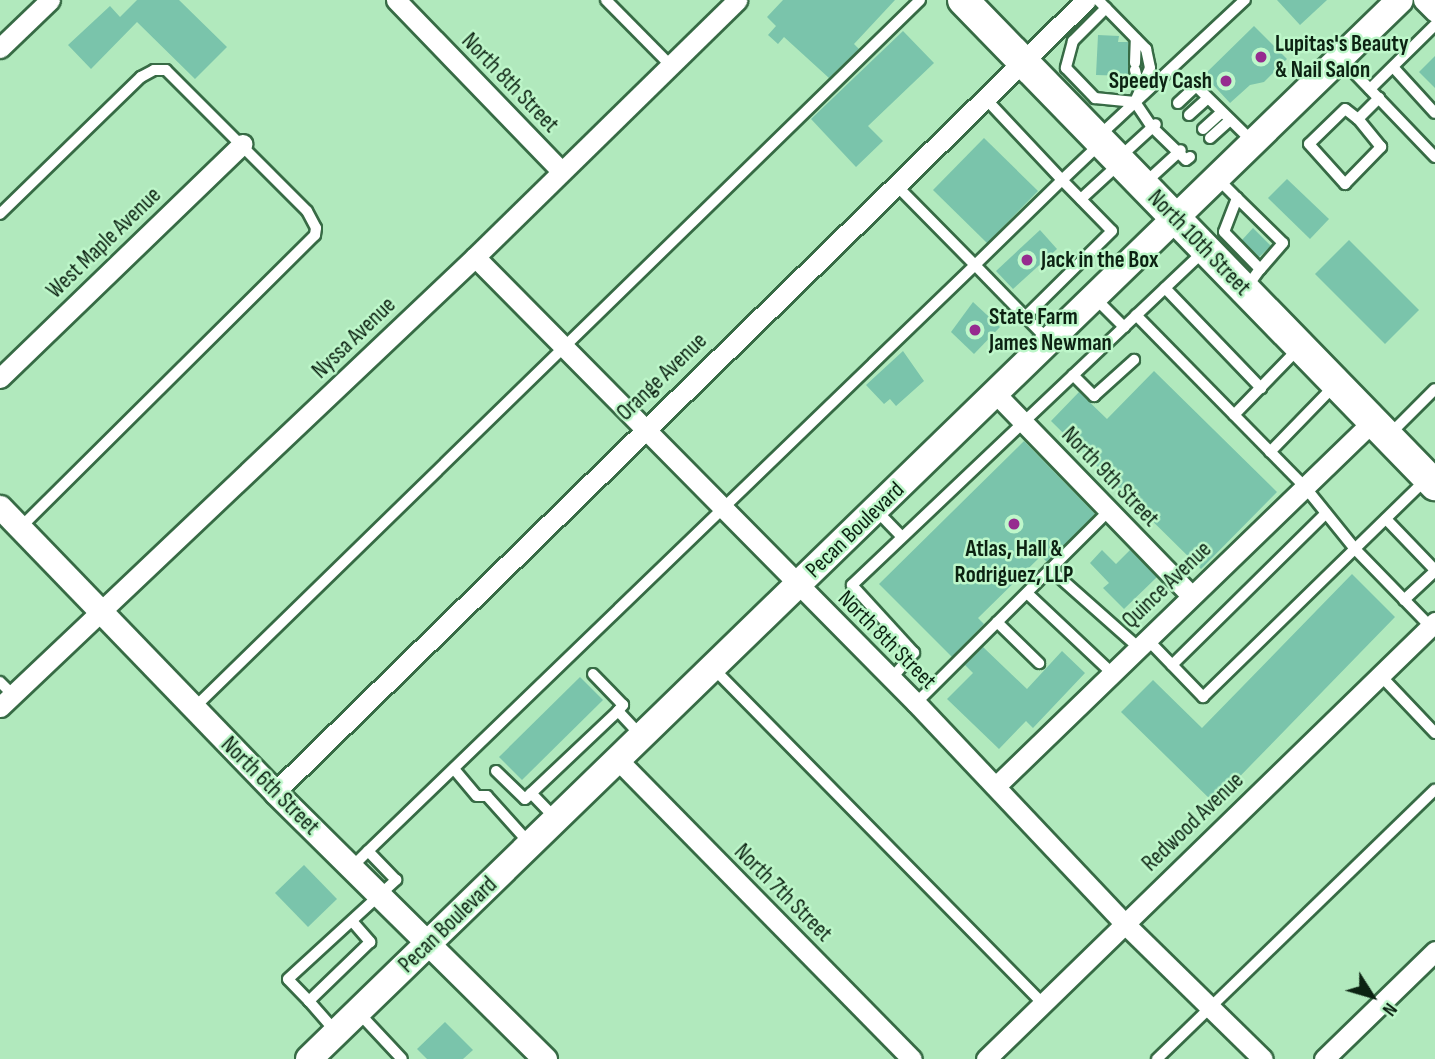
<!DOCTYPE html>
<style>
body{margin:0}
#map{position:relative;width:1435px;height:1059px;overflow:hidden;background:#b1e9bd;font-family:"Sofia Sans Condensed",sans-serif}
div>[style]{position:absolute}
.building>*{inset:0;background:#7ac4ab}
.roads{filter:drop-shadow(2px 0 #376b45) drop-shadow(-2px 0 #376b45) drop-shadow(0 2px #376b45) drop-shadow(0 -2px #376b45)}
.service>*{height:10px;margin:-5px;padding:0 5px;transform-origin:5px;border-radius:5px;background:#fff}
.minor>*{height:19px;margin:-9.5px;padding:0 9.5px;transform-origin:9.5px;border-radius:9.5px;background:#fff}
.tertiary>*{height:23px;margin:-11.5px;padding:0 11.5px;transform-origin:11.5px;border-radius:11.5px;background:#fff}
.secondary>*{height:26px;margin:-13px;padding:0 13px;transform-origin:13px;border-radius:13px;background:#fff}
.primary>*{height:30px;margin:-15px;padding:0 15px;transform-origin:15px;border-radius:15px;background:#fff}
.dots>*{width:19px;height:19px;translate:-50% -50%;box-sizing:border-box;border:4px solid #bef7ca;border-radius:50%}
span{translate:-50% -50%;white-space:nowrap;text-align:center;line-height:1.15;-webkit-text-stroke:5px #bef7ca;paint-order:stroke}
.poi-label{font-size:23px;color:#0c2212;font-weight:700}
.left{translate:0 -50%;text-align:left}
.right{translate:-100% -50%;text-align:right}
.street-label{font-size:23px;color:#0c2212}
.north{position:absolute;left:1337px;top:961px;width:70px;height:70px;-webkit-text-stroke:5px #bef7ca;paint-order:stroke;rotate:127deg;font-size:19px;font-weight:700;line-height:28px;text-align:center;color:#0c2212}
.north::after{content:'';display:block;margin:auto;width:24px;height:32px;background:#0c2212;clip-path:polygon(50% 0,100% 100%,50% 72%,0 100%)}
</style>
<div id="map">
<div class="building">
<i style="clip-path:polygon(137px 0,179px 0,227px 47px,195px 79px,137px 22px,91px 69px,68px 45px,110px 6px,120px 17px)"></i>
<i style="clip-path:polygon(783px 0,895px 0,854px 44px,859px 49px,829px 78px,784px 37px,778px 44px,768px 35px,776px 26px,767px 17px)"></i>
<i style="clip-path:polygon(1277px 0,1327px 0,1300px 25px)"></i>
<i style="clip-path:polygon(1254px 26px,1287px 59px,1264px 82px,1250px 85px,1230px 103px,1204px 75px)"></i>
<i style="clip-path:polygon(903px 31px,934px 63px,868px 126px,883px 141px,856px 167px,811px 119px)"></i>
<i style="clip-path:polygon(1098px 35px,1119px 36px,1118px 42px,1128px 42px,1129px 76px,1096px 75px)"></i>
<i style="clip-path:polygon(1435px 56px,1435px 88px,1419px 72px)"></i>
<i style="clip-path:polygon(984px 138px,1038px 191px,987px 243px,933px 190px)"></i>
<i style="clip-path:polygon(1287px 179px,1329px 219px,1310px 239px,1268px 198px)"></i>
<i style="clip-path:polygon(1253px 228px,1271px 246px,1259px 257px,1242px 240px)"></i>
<i style="clip-path:polygon(1040px 230px,1057px 249px,1013px 289px,996px 271px)"></i>
<i style="clip-path:polygon(1349px 240px,1419px 310px,1385px 344px,1315px 274px)"></i>
<i style="clip-path:polygon(973px 302px,1000px 327px,974px 354px,951px 332px)"></i>
<i style="clip-path:polygon(903px 351px,924px 381px,896px 406px,890px 399px,884px 404px,866px 385px)"></i>
<i style="clip-path:polygon(1154px 371px,1277px 492px,1201px 569px,1051px 421px,1079px 392px,1107px 419px)"></i>
<i style="clip-path:polygon(1024px 441px,1095px 514px,1047px 562px,1041px 556px,978px 618px,984px 624px,952px 657px,879px 584px)"></i>
<i style="clip-path:polygon(1102px 550px,1116px 564px,1130px 550px,1157px 577px,1124px 609px,1103px 588px,1109px 583px,1090px 563px)"></i>
<i style="clip-path:polygon(1352px 574px,1395px 617px,1214px 803px,1121px 712px,1153px 680px,1202px 728px)"></i>
<i style="clip-path:polygon(983px 647px,1027px 689px,1062px 651px,1085px 673px,1033px 728px,1026px 721px,999px 749px,947px 699px,973px 673px,965px 665px)"></i>
<i style="clip-path:polygon(580px 677px,603px 700px,522px 780px,499px 757px)"></i>
<i style="clip-path:polygon(304px 865px,337px 899px,308px 927px,275px 893px)"></i>
<i style="clip-path:polygon(445px 1022px,473px 1050px,463px 1059px,427px 1059px,417px 1049px)"></i>
</div>
<div class="roads">
<div class="service">
<i style="left:606px;top:0;width:91px;rotate:45.4deg"></i>
<i style="left:1098px;top:0;width:69px;rotate:45.6deg"></i>
<i style="left:1146px;top:49px;width:19px;rotate:78deg"></i>
<i style="left:1150px;top:68px;width:37px;rotate:114deg"></i>
<i style="left:1135px;top:102px;width:30px;rotate:56deg"></i>
<i style="left:1152px;top:127px;width:47px;rotate:44.1deg"></i>
<i style="left:1186px;top:160px;width:5px;rotate:-37deg"></i>
<i style="left:1106px;top:8px;width:47px;rotate:135deg"></i>
<i style="left:1073px;top:41px;width:28px;rotate:105deg"></i>
<i style="left:1066px;top:68px;width:42px;rotate:46deg"></i>
<i style="left:1095px;top:98px;width:40px;rotate:5.7deg"></i>
<i style="left:1340px;top:58px;width:137px;rotate:46.2deg"></i>
<i style="left:1135px;top:63px;width:24px;rotate:-88deg"></i>
<i style="left:1393px;top:67px;width:62px;rotate:47.6deg"></i>
<i style="left:1135px;top:70px;width:22px;rotate:77deg"></i>
<i style="left:1370px;top:89px;width:91px;rotate:-44.6deg"></i>
<i style="left:985px;top:98px;width:112px;rotate:46.8deg"></i>
<i style="left:1062px;top:180px;width:51px;rotate:-43.4deg"></i>
<i style="left:1178px;top:103px;width:25px;rotate:-43deg"></i>
<i style="left:1196px;top:86px;width:78px;rotate:44.5deg"></i>
<i style="left:1189px;top:115px;width:25px;rotate:-42deg"></i>
<i style="left:1358px;top:119px;width:16px;rotate:-142deg"></i>
<i style="left:1345px;top:109px;width:50px;rotate:135.8deg"></i>
<i style="left:1309px;top:144px;width:54px;rotate:48deg"></i>
<i style="left:1345px;top:184px;width:52px;rotate:-45.8deg"></i>
<i style="left:1381px;top:147px;width:36px;rotate:-129deg"></i>
<i style="left:1358px;top:119px;width:30px;rotate:-45deg"></i>
<i style="left:1203px;top:129px;width:25px;rotate:-42deg"></i>
<i style="left:1100px;top:135px;width:198px;rotate:-43deg"></i>
<i style="left:1210px;top:138px;width:27px;rotate:-42deg"></i>
<i style="left:1121px;top:156px;width:47px;rotate:-42.4deg"></i>
<i style="left:1219px;top:180px;width:25px;rotate:45deg"></i>
<i style="left:1237px;top:198px;width:36px;rotate:111deg"></i>
<i style="left:1224px;top:232px;width:52px;rotate:45.8deg"></i>
<i style="left:1260px;top:269px;width:22px;rotate:126deg"></i>
<i style="left:1146px;top:182px;width:47px;rotate:-42.4deg"></i>
<i style="left:896px;top:185px;width:112px;rotate:45.4deg"></i>
<i style="left:975px;top:265px;width:122px;rotate:-44.3deg"></i>
<i style="left:1062px;top:180px;width:71px;rotate:45.6deg"></i>
<i style="left:1112px;top:231px;width:122px;rotate:135.3deg"></i>
<i style="left:1237px;top:198px;width:64px;rotate:44.4deg"></i>
<i style="left:1283px;top:243px;width:35px;rotate:131deg"></i>
<i style="left:1081px;top:199px;width:52px;rotate:-42.6deg"></i>
<i style="left:0;top:214px;width:197px;rotate:-44.2deg"></i>
<i style="left:141px;top:77px;width:15px;rotate:-28deg"></i>
<i style="left:154px;top:70px;width:12px"></i>
<i style="left:166px;top:70px;width:199px;rotate:45deg"></i>
<i style="left:307px;top:211px;width:19px;rotate:62deg"></i>
<i style="left:316px;top:228px;width:7px;rotate:98deg"></i>
<i style="left:315px;top:235px;width:416px;rotate:135.2deg"></i>
<i style="left:1165px;top:288px;width:139px;rotate:46.2deg"></i>
<i style="left:1096px;top:299px;width:40px;rotate:45deg"></i>
<i style="left:1136px;top:315px;width:241px;rotate:45.5deg"></i>
<i style="left:1305px;top:487px;width:80px;rotate:51.1deg"></i>
<i style="left:1355px;top:549px;width:107px;rotate:45.8deg"></i>
<i style="left:1073px;top:375px;width:30px;rotate:45deg"></i>
<i style="left:1094px;top:396px;width:54px;rotate:-42deg"></i>
<i style="left:1234px;top:415px;width:91px;rotate:-45.9deg"></i>
<i style="left:1391px;top:433px;width:62px;rotate:-45deg"></i>
<i style="left:1270px;top:452px;width:91px;rotate:-45.9deg"></i>
<i style="left:876px;top:510px;width:37px;rotate:46deg"></i>
<i style="left:1386px;top:519px;width:71px;rotate:46.1deg"></i>
<i style="left:1050px;top:569px;width:118px;rotate:41.6deg"></i>
<i style="left:1027px;top:593px;width:117px;rotate:43.3deg"></i>
<i style="left:1404px;top:600px;width:42px;rotate:-43.1deg"></i>
<i style="left:997px;top:622px;width:59px;rotate:44.3deg"></i>
<i style="left:1147px;top:639px;width:81px;rotate:46deg"></i>
<i style="left:1203px;top:697px;width:310px;rotate:-44.3deg"></i>
<i style="left:1172px;top:665px;width:216px;rotate:-44.6deg"></i>
<i style="left:714px;top:669px;width:468px;rotate:45.5deg"></i>
<i style="left:1380px;top:675px;width:80px;rotate:46.5deg"></i>
<i style="left:891px;top:679px;width:35px;rotate:-49deg"></i>
<i style="left:914px;top:653px;width:92px;rotate:-132.4deg"></i>
<i style="left:852px;top:585px;width:484px;rotate:-43.5deg"></i>
<i style="left:0;top:682px;width:18px;rotate:45deg"></i>
<i style="left:916px;top:703px;width:272px;rotate:-44.9deg"></i>
<i style="left:194px;top:708px;width:1014px;rotate:-44.28deg"></i>
<i style="left:618px;top:711px;width:34px;rotate:47deg"></i>
<i style="left:454px;top:769px;width:35px;rotate:50deg"></i>
<i style="left:477px;top:796px;width:10px"></i>
<i style="left:487px;top:796px;width:64px;rotate:48.1deg"></i>
<i style="left:496px;top:771px;width:40px;rotate:44deg"></i>
<i style="left:525px;top:799px;width:128px;rotate:-43.4deg"></i>
<i style="left:618px;top:711px;width:8px;rotate:-50deg"></i>
<i style="left:623px;top:705px;width:43px;rotate:-134.1deg"></i>
<i style="left:531px;top:793px;width:35px;rotate:46deg"></i>
<i style="left:368px;top:851px;width:844px;rotate:-43.99deg"></i>
<i style="left:975px;top:265px;width:105px;rotate:45.8deg"></i>
<i style="left:352px;top:921px;width:28px;rotate:49deg"></i>
<i style="left:370px;top:942px;width:85px;rotate:136deg"></i>
<i style="left:309px;top:1001px;width:30px;rotate:-134deg"></i>
<i style="left:288px;top:979px;width:147px;rotate:-42.5deg"></i>
<i style="left:396px;top:880px;width:40px;rotate:-134deg"></i>
<i style="left:368px;top:851px;width:23px;rotate:135deg"></i>
<i style="left:309px;top:1001px;width:41px;rotate:48.9deg"></i>
<i style="left:358px;top:1012px;width:64px;rotate:46.9deg"></i>
<i style="left:1157px;top:1059px;width:387px;rotate:-44.1deg"></i>
</div>
<div class="minor">
<i style="left:396px;top:0;width:236px;rotate:46deg"></i>
<i style="left:1423px;top:0;width:17px;rotate:45deg"></i>
<i style="left:0;top:48px;width:69px;rotate:-43.8deg"></i>
<i style="left:475px;top:257px;width:627px;rotate:45.32deg"></i>
<i style="left:916px;top:703px;width:303px;rotate:46.6deg"></i>
<i style="left:1124px;top:923px;width:194px;rotate:44.4deg"></i>
<i style="left:0;top:378px;width:337px;rotate:-44deg"></i>
<i style="left:995px;top:393px;width:281px;rotate:45.9deg"></i>
<i style="left:0;top:707px;width:654px;rotate:-43.45deg"></i>
<i style="left:475px;top:257px;width:367px;rotate:-44.4deg"></i>
<i style="left:618px;top:760px;width:419px;rotate:45.5deg"></i>
<i style="left:996px;top:786px;width:525px;rotate:-44.07deg"></i>
<i style="left:275px;top:792px;width:1134px;rotate:-44.32deg"></i>
<i style="left:986px;top:1059px;width:627px;rotate:-44.22deg"></i>
<i style="left:1324px;top:1059px;width:155px;rotate:-44.2deg"></i>
</div>
<div class="tertiary">
<i style="left:0;top:507px;width:396px;rotate:46deg"></i>
<i style="left:275px;top:792px;width:380px;rotate:44.7deg"></i>
</div>
<div class="secondary">
<i style="left:309px;top:1059px;width:1520px;rotate:-44.15deg"></i>
</div>
<div class="primary">
<i style="left:963px;top:0;width:677px;rotate:45.78deg"></i>
</div>
</div>
<div class="dots">
<i style="left:1261px;top:57px;background:#962c8f"></i>
<i style="left:1226px;top:81px;background:#962c8f"></i>
<i style="left:1027px;top:260px;background:#962c8f"></i>
<i style="left:975px;top:330px;background:#962c8f"></i>
<i style="left:1014px;top:524px;background:#962c8f"></i>
</div>
<div class="poi-label">
<span class="left" style="left:1275px;top:57px">Lupitas's Beauty<br>&amp; Nail Salon</span>
<span class="right" style="left:1212px;top:81px">Speedy Cash</span>
<span class="left" style="left:1041px;top:260px">Jack in the Box</span>
<span class="left" style="left:989px;top:330px">State Farm<br>James Newman</span>
<span style="left:1014px;top:562px">Atlas, Hall &amp;<br>Rodriguez, LLP</span>
</div>
<div class="street-label">
<span style="left:510px;top:83px;rotate:46deg">North 8th Street</span>
<span style="left:104px;top:243px;rotate:-44deg">West Maple Avenue</span>
<span style="left:1199px;top:243px;rotate:46deg">North 10th Street</span>
<span style="left:354px;top:338px;rotate:-44deg">Nyssa Avenue</span>
<span style="left:662px;top:377px;rotate:-44deg">Orange Avenue</span>
<span style="left:1110px;top:477px;rotate:46deg">North 9th Street</span>
<span style="left:855px;top:530px;rotate:-44deg">Pecan Boulevard</span>
<span style="left:1167px;top:585px;rotate:-44deg">Quince Avenue</span>
<span style="left:887px;top:640px;rotate:45deg">North 8th Street</span>
<span style="left:270px;top:786px;rotate:45deg">North 6th Street</span>
<span style="left:1193px;top:822px;rotate:-44deg">Redwood Avenue</span>
<span style="left:783px;top:893px;rotate:45deg">North 7th Street</span>
<span style="left:448px;top:925px;rotate:-44deg">Pecan Boulevard</span>
</div>
<div class="north">N</div>
</div>
